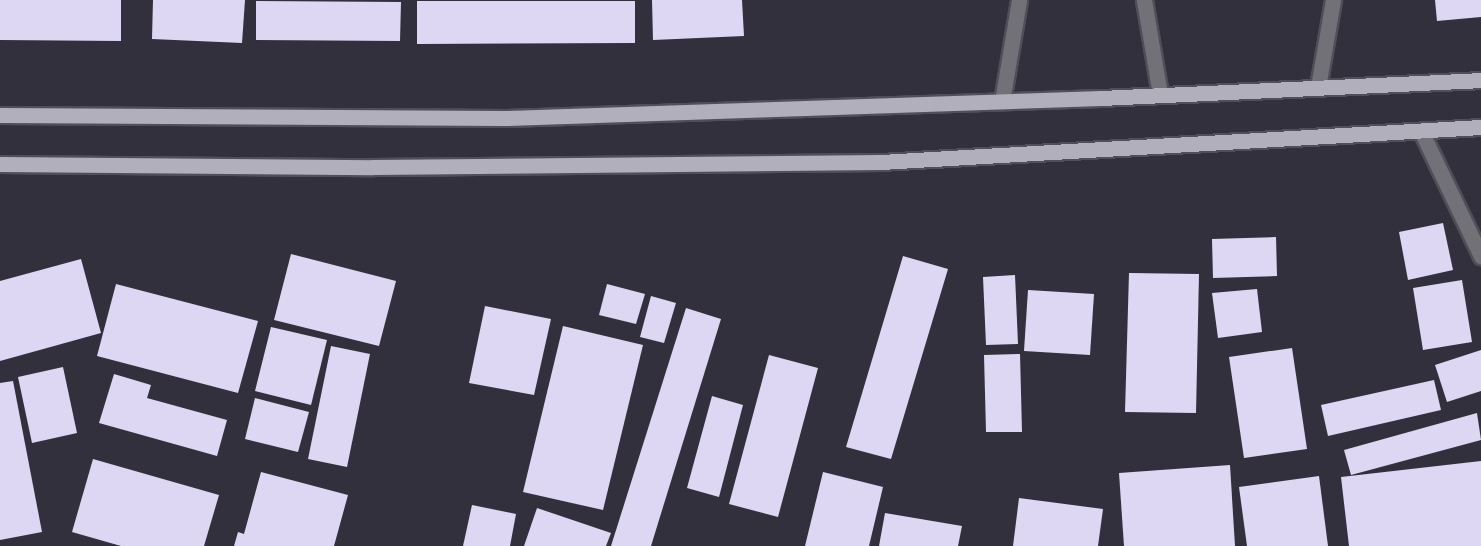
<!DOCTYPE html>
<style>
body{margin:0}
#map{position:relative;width:1481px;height:546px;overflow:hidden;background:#33303d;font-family:"Varela Round",sans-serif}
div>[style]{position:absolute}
.building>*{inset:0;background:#ded7f4}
.roads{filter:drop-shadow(2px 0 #514e5a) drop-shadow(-2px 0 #514e5a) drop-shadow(0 2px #514e5a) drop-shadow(0 -2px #514e5a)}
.minor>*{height:15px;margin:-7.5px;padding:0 7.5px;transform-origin:7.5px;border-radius:7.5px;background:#737178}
.major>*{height:15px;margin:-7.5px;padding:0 7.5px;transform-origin:7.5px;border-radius:7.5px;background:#b2afbd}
span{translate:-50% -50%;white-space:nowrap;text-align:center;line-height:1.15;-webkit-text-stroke:6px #1a191f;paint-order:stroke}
</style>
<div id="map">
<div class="building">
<i style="clip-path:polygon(0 0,121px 0,121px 41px,0 40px)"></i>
<i style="clip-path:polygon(153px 0,245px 0,242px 43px,152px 39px)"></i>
<i style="clip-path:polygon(652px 0,742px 0,744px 36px,653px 40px)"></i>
<i style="clip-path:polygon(1435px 0,1481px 0,1481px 17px,1437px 21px)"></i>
<i style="clip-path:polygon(256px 1px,401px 2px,400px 41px,256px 40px)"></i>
<i style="clip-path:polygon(417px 1px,635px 1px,635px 43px,417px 44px)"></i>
<i style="clip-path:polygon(1443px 223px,1453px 270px,1408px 280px,1399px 232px)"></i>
<i style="clip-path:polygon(1276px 237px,1277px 276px,1213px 278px,1212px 239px)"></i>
<i style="clip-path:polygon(291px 254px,396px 281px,379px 346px,274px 320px)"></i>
<i style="clip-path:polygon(903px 256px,948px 269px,891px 459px,846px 447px)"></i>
<i style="clip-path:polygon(81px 259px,101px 333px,0 361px,0 281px)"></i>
<i style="clip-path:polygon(1129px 273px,1199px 274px,1196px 413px,1125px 412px)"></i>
<i style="clip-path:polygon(1015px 275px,1018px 344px,986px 345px,983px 277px)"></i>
<i style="clip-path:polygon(1462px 280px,1472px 342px,1423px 350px,1413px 288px)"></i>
<i style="clip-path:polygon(116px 284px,258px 321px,238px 393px,97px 356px)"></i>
<i style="clip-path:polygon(607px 284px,645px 294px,636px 324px,599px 315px)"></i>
<i style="clip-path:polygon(1257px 289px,1262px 332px,1218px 338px,1212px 293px)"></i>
<i style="clip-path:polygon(1028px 290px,1094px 294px,1090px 355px,1024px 351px)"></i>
<i style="clip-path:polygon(651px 296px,676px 303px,664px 343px,640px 337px)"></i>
<i style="clip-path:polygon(485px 306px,551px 319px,534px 395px,469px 383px)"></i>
<i style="clip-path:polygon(686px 308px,721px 319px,651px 546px,611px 546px)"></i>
<i style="clip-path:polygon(563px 326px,643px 345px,603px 510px,523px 492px)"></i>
<i style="clip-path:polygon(271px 327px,327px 340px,311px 405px,255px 391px)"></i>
<i style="clip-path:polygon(331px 346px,370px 354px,347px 467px,308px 459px)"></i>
<i style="clip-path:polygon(1292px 348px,1307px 449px,1244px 458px,1229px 357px)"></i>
<i style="clip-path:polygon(1481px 350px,1481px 391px,1447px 402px,1435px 365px)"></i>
<i style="clip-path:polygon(1020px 354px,1022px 432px,986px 432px,984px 355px)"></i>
<i style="clip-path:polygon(769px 355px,818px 368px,778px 517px,729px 504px)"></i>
<i style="clip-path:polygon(63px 367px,77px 433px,32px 443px,18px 377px)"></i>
<i style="clip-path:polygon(114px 374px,151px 385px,147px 398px,227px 420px,217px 456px,99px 423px)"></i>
<i style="clip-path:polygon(1434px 380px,1441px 410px,1328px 436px,1321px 405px)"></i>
<i style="clip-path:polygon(13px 381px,42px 532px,0 540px,0 383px)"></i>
<i style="clip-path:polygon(712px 396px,743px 405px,719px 497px,687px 488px)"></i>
<i style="clip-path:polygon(255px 398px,309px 412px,298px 452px,245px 439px)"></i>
<i style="clip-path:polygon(1477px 413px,1481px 440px,1351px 475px,1344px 450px)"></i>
<i style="clip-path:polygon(93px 459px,219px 495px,204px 546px,121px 546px,72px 532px)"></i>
<i style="clip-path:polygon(1481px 461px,1481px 546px,1349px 546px,1341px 477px)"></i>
<i style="clip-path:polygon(1230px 465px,1235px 546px,1124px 546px,1119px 473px)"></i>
<i style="clip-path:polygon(261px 472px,348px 495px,334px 546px,234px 546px,238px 532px,244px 534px)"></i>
<i style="clip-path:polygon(823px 472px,883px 487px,869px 546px,805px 546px)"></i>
<i style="clip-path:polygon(1319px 476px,1328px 546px,1247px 546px,1239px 487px)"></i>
<i style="clip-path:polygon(1019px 498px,1103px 509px,1098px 546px,1013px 546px)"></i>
<i style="clip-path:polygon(472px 505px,516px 514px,510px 546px,463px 546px)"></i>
<i style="clip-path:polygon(537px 508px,611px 533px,606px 546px,524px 546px)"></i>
<i style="clip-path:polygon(885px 513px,962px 526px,958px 546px,879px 546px)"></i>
</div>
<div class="roads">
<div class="minor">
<i style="left:1144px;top:0;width:96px;rotate:80.4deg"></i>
<i style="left:1318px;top:87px;width:88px;rotate:-80.2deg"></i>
<i style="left:1002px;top:101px;width:102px;rotate:-80.4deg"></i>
<i style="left:1421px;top:131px;width:139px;rotate:64.4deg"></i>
</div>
<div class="major">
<i style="left:0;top:115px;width:507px;rotate:0.34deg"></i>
<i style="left:507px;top:118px;width:594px;rotate:-1.93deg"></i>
<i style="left:1101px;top:98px;width:380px;rotate:-2.7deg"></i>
<i style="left:0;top:164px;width:373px;rotate:0.5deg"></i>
<i style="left:373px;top:167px;width:508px;rotate:-0.56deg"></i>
<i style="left:881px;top:162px;width:601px;rotate:-3.34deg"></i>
</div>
</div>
</div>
